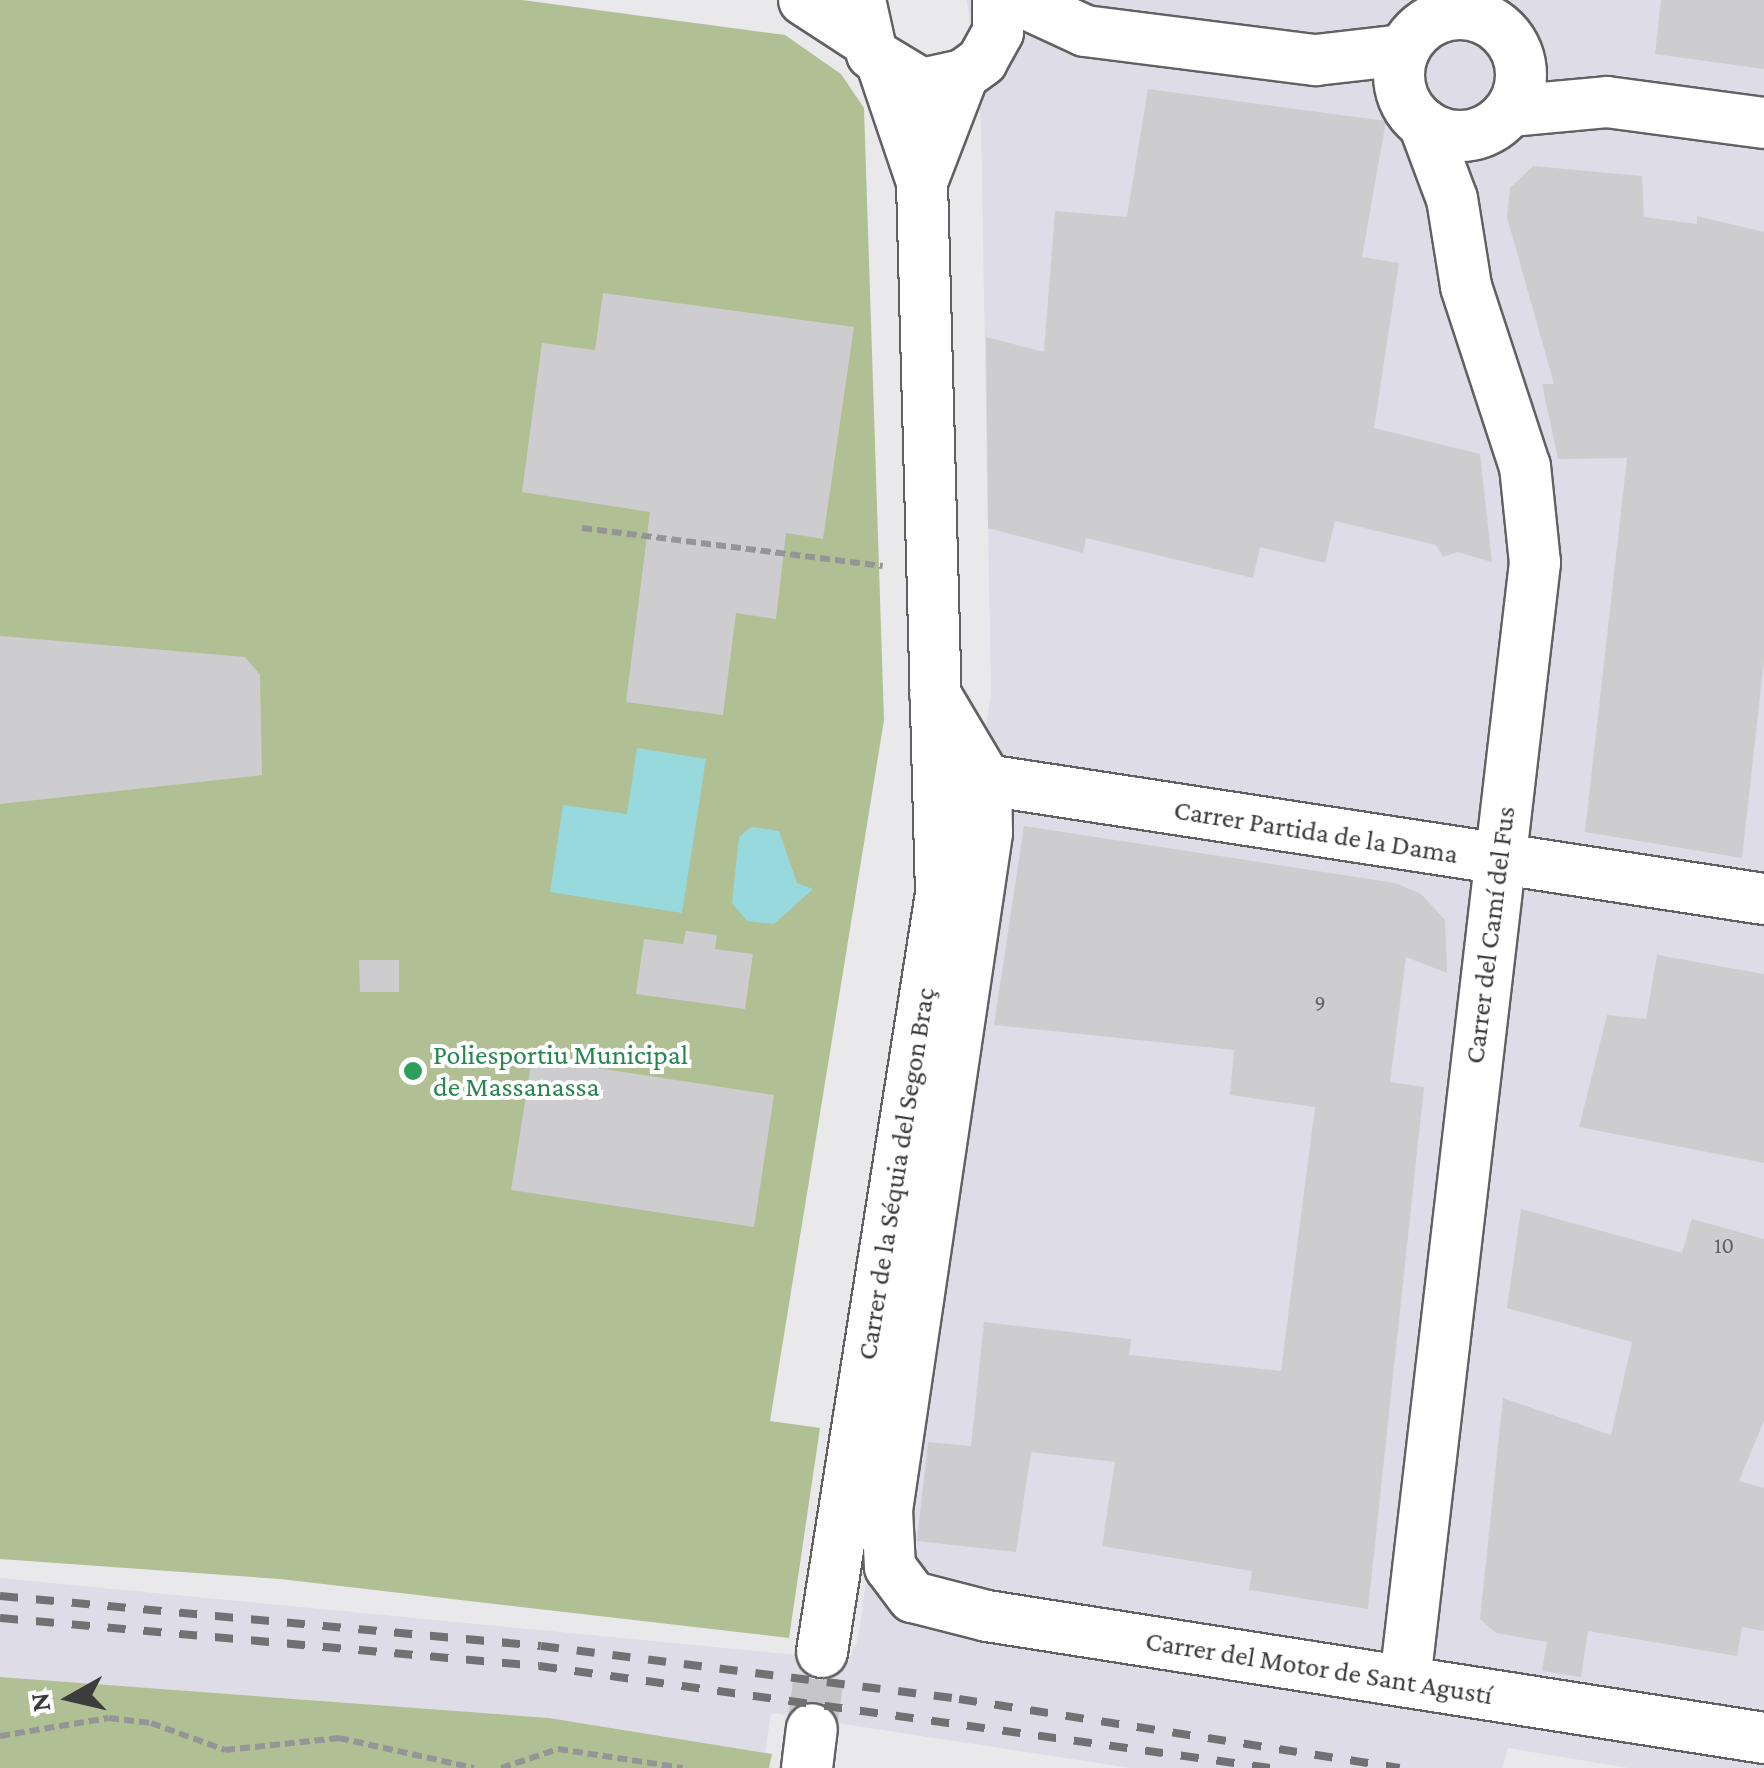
<!DOCTYPE html>
<meta charset="utf-8">
<style>
body{margin:0}
#map{position:relative;width:1764px;height:1768px;overflow:hidden;background:#e9e9ec;font-family:"Crimson Pro",serif}
div>[style]{position:absolute}
.built>*{inset:0;background:#dddce7}
.green>*{inset:0;background:#b0bf94}
.water>*{inset:0;background:#97d9dd}
.building>*{inset:0;background:#cdcdd0}
.minor-tunnel>*{height:50px;margin-top:-25px;transform-origin:0;background:repeating-linear-gradient(90deg,#c6c6c9 0 50px,transparent 0 75px)}
.path>*{height:6px;margin-top:-3px;transform-origin:0;background:repeating-linear-gradient(90deg,#959597 0 10px,transparent 0 15px)}
.roads{filter:drop-shadow(2px 0 #616063) drop-shadow(-2px 0 #616063) drop-shadow(0 2px #616063) drop-shadow(0 -2px #616063)}
.minor>*{height:50px;margin:-25px;padding:0 25px;transform-origin:25px;border-radius:25px;background:#fff}
.minor>.ring{margin:-25px;padding:0;box-sizing:content-box;background:none;border:50px solid #fff;border-radius:50%}
.rail>*{height:8px;margin-top:-4px;transform-origin:0;background:repeating-linear-gradient(90deg,#717173 0 18px,transparent 0 36px)}
.dots>*{width:28px;height:28px;translate:-50% -50%;box-sizing:border-box;border:5px solid #fff;border-radius:50%}
span{translate:-50% -50%;white-space:nowrap;text-align:center;line-height:1.15;-webkit-text-stroke:8px #fff;paint-order:stroke}
.number-label{font-size:22px;color:#606062}
.number-label span{-webkit-text-stroke-width:0}
.street-label{font-size:28px;color:#3c3c3d}
.leisure-label{font-size:28px;color:#27864d}
.left{translate:0 -50%;text-align:left}
.north{position:absolute;left:20px;top:1648px;width:100px;height:100px;-webkit-text-stroke:8px #fff;paint-order:stroke;rotate:262deg;font-size:28px;font-weight:700;line-height:40px;text-align:center;color:#3c3c3d}
.north::after{content:'';display:block;margin:auto;width:35px;height:45px;background:#3c3c3d;clip-path:polygon(50% 0,100% 100%,50% 72%,0 100%)}
</style>
<div id="map">
<div class="built">
<i style="clip-path:polygon(967px 0,1764px 0,1764px 1768px,1629px 1768px,1508px 1748px,1502px 1768px,1131px 1768px,771px 1713px,765px 1753px,549px 1718px,0 1677px,0 1578px,849px 1660px,858px 1639px,991px 693px,981px 124px)"></i>
</div>
<div class="green">
<i style="clip-path:polygon(0 0,522px 0,785px 35px,841px 74px,864px 108px,884px 720px,770px 1421px,820px 1428px,789px 1638px,280px 1579px,0 1559px)"></i>
<i style="clip-path:polygon(0 1677px,549px 1718px,772px 1754px,769px 1768px,0 1768px)"></i>
</div>
<div class="water">
<i style="clip-path:polygon(637px 748px,706px 759px,682px 913px,550px 892px,563px 805px,627px 814px)"></i>
<i style="clip-path:polygon(751px 827px,779px 831px,797px 883px,813px 889px,774px 924px,747px 921px,732px 903px,739px 837px)"></i>
</div>
<div class="building">
<i style="clip-path:polygon(1661px 0,1764px 0,1764px 69px,1655px 54px)"></i>
<i style="clip-path:polygon(1148px 89px,1386px 121px,1362px 257px,1399px 263px,1374px 428px,1480px 454px,1492px 562px,1457px 552px,1443px 557px,1436px 545px,1335px 521px,1325px 563px,1260px 547px,1253px 578px,1086px 538px,1083px 553px,988px 528px,986px 337px,1044px 352px,1055px 211px,1127px 217px)"></i>
<i style="clip-path:polygon(1533px 166px,1642px 176px,1644px 217px,1697px 224px,1697px 216px,1764px 232px,1764px 660px,1742px 858px,1585px 832px,1627px 458px,1558px 459px,1542px 384px,1554px 384px,1507px 217px,1510px 188px)"></i>
<i style="clip-path:polygon(603px 293px,854px 327px,823px 539px,786px 533px,776px 619px,736px 613px,723px 715px,626px 702px,650px 512px,522px 492px,542px 343px,595px 350px)"></i>
<i style="clip-path:polygon(0 636px,245px 657px,260px 675px,262px 775px,0 804px)"></i>
<i style="clip-path:polygon(1024px 826px,1395px 883px,1421px 894px,1445px 920px,1447px 973px,1406px 957px,1390px 1082px,1424px 1087px,1368px 1609px,1249px 1590px,1252px 1571px,1102px 1546px,1115px 1462px,1031px 1452px,1016px 1552px,917px 1541px,928px 1442px,971px 1446px,984px 1322px,1131px 1339px,1129px 1355px,1281px 1371px,1315px 1107px,1230px 1095px,1234px 1050px,994px 1025px)"></i>
<i style="clip-path:polygon(686px 931px,717px 935px,715px 949px,753px 954px,745px 1009px,636px 994px,644px 939px,683px 944px)"></i>
<i style="clip-path:polygon(1657px 955px,1764px 974px,1764px 1163px,1579px 1127px,1607px 1015px,1646px 1019px)"></i>
<i style="clip-path:polygon(359px 960px,399px 960px,399px 992px,360px 992px)"></i>
<i style="clip-path:polygon(532px 1058px,774px 1095px,754px 1227px,511px 1190px)"></i>
<i style="clip-path:polygon(1521px 1209px,1682px 1253px,1692px 1219px,1764px 1239px,1764px 1421px,1739px 1481px,1764px 1488px,1764px 1631px,1742px 1627px,1737px 1656px,1588px 1631px,1581px 1677px,1542px 1671px,1547px 1642px,1496px 1633px,1480px 1619px,1503px 1398px,1611px 1435px,1632px 1342px,1507px 1308px)"></i>
</div>
<div class="minor-tunnel">
<i style="left:812px;top:1729px;width:78px;rotate:-82.6deg"></i>
</div>
<div class="path">
<i style="left:582px;top:528px;width:303px;rotate:7.2deg"></i>
<i style="left:0;top:1736px;width:110px;rotate:-9.4deg"></i>
<i style="left:109px;top:1718px;width:42px;rotate:6.8deg"></i>
<i style="left:151px;top:1723px;width:79px;rotate:20deg"></i>
<i style="left:225px;top:1750px;width:115px;rotate:-6deg"></i>
<i style="left:339px;top:1738px;width:138px;rotate:12.5deg"></i>
<i style="left:501px;top:1768px;width:60px;rotate:-18.4deg"></i>
<i style="left:558px;top:1749px;width:126px;rotate:8.6deg"></i>
</div>
<div class="roads">
<div class="minor">
<i style="left:804px;top:0;width:72px;rotate:33deg"></i>
<i style="left:860px;top:0;width:55px;rotate:77.5deg"></i>
<i style="left:872px;top:54px;width:58px;rotate:31deg"></i>
<i style="left:922px;top:84px;width:42px;rotate:-12.4deg"></i>
<i style="left:963px;top:75px;width:24px;rotate:-36deg"></i>
<i style="left:982px;top:61px;width:33px;rotate:-61deg"></i>
<i style="left:998px;top:32px;width:32px;rotate:-90deg"></i>
<i style="left:1018px;top:0;width:74px;rotate:24.8deg"></i>
<i style="left:1085px;top:31px;width:233px;rotate:7.2deg"></i>
<i style="left:1316px;top:60px;width:89px;rotate:-6.5deg"></i>
<i class="ring" style="left:1399px;top:14px;width:72px;height:72px"></i>
<i style="left:1510px;top:111px;width:97px;rotate:-5.3deg"></i>
<i style="left:1607px;top:102px;width:158px;rotate:7.6deg"></i>
<i style="left:922px;top:182px;width:115px;rotate:-69deg"></i>
<i style="left:935px;top:694px;width:100px;rotate:59.3deg"></i>
<i style="left:986px;top:780px;width:53px;rotate:88.9deg"></i>
<i style="left:987px;top:833px;width:684px;rotate:98.4deg"></i>
<i style="left:887px;top:1510px;width:57px;rotate:87deg"></i>
<i style="left:890px;top:1567px;width:38px;rotate:53deg"></i>
<i style="left:913px;top:1597px;width:76px;rotate:14.4deg"></i>
<i style="left:987px;top:1616px;width:787px;rotate:8.92deg"></i>
<i style="left:986px;top:780px;width:787px;rotate:8.7deg"></i>
<i style="left:822px;top:1652px;width:767px;rotate:-81.08deg"></i>
<i style="left:941px;top:894px;width:712px;rotate:-91.53deg"></i>
<i style="left:922px;top:182px;width:121px;rotate:-108.7deg"></i>
<i style="left:1405px;top:1681px;width:1126px;rotate:-83.37deg"></i>
<i style="left:1535px;top:563px;width:97px;rotate:-95.9deg"></i>
<i style="left:1525px;top:467px;width:190px;rotate:-108.1deg"></i>
<i style="left:1466px;top:286px;width:88px;rotate:-99.1deg"></i>
<i style="left:1452px;top:199px;width:80px;rotate:-110.5deg"></i>
<i style="left:807px;top:1768px;width:39px;rotate:-83deg"></i>
</div>
</div>
<div class="rail">
<i style="left:0;top:1596px;width:543px;rotate:5.28deg"></i>
<i style="left:541px;top:1646px;width:421px;rotate:7.2deg"></i>
<i style="left:959px;top:1699px;width:446px;rotate:8.9deg"></i>
<i style="left:0;top:1618px;width:541px;rotate:5.09deg"></i>
<i style="left:539px;top:1666px;width:738px;rotate:7.94deg"></i>
</div>
<div class="dots">
<i style="left:413px;top:1071px;background:#2e9e5b"></i>
</div>
<div class="number-label">
<span style="left:1320px;top:1004px">9</span>
<span style="left:1724px;top:1246px">10</span>
</div>
<div class="street-label">
<span style="left:1316px;top:832px;rotate:9deg">Carrer Partida de la Dama</span>
<span style="left:1490px;top:935px;rotate:-83deg">Carrer del Camí del Fus</span>
<span style="left:896px;top:1174px;rotate:-81deg">Carrer de la Séquia del Segon Braç</span>
<span style="left:1319px;top:1668px;rotate:9deg">Carrer del Motor de Sant Agustí</span>
</div>
<div class="leisure-label">
<span class="left" style="left:433px;top:1071px">Poliesportiu Municipal<br>de Massanassa</span>
</div>
<div class="north">N</div>
</div>
